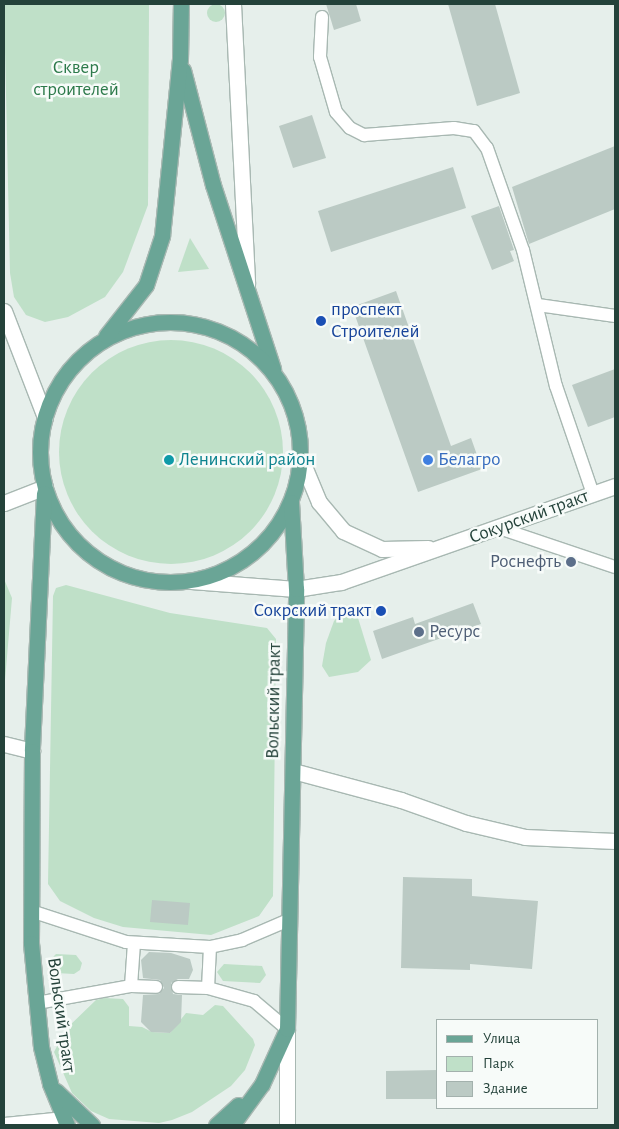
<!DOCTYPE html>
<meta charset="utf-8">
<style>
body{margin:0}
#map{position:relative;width:619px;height:1129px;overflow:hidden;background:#e6efeb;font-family:"Alegreya Sans",sans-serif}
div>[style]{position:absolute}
.green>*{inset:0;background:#bfe0c8}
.round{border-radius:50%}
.building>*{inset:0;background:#bbcac4}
.roads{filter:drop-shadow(1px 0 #a8b8b2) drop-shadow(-1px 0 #a8b8b2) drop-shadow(0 1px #a8b8b2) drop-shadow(0 -1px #a8b8b2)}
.service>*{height:12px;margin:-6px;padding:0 6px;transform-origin:6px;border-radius:6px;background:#fff}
.minor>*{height:15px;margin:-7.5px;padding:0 7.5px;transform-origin:7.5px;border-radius:7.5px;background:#fff}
.tertiary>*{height:15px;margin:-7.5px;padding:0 7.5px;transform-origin:7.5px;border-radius:7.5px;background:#fff}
.secondary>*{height:15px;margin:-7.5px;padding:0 7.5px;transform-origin:7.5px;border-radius:7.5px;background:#fff}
.primary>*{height:15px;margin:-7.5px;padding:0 7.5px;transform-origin:7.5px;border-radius:7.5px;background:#6aa596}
.primary>.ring{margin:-7.5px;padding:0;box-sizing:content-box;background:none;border:15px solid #6aa596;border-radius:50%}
.dots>*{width:14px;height:14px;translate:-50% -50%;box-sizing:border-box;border:2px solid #f7fbf9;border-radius:50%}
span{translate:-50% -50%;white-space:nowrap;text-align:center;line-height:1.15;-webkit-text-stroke:5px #f7fbf9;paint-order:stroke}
.park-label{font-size:19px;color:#2d7a4b}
.transit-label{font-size:19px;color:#164399}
.left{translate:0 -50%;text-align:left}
.right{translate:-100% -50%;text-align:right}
.culture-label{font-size:19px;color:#0d838f}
.shop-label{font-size:19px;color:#366cbe}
.street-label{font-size:19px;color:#24423a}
.service-label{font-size:19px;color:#4e5e75}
.frame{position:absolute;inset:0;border:5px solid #24423a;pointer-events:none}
.legend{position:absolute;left:436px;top:1019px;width:162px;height:90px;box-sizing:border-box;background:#f7fbf9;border:1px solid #a3b1ad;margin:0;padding:6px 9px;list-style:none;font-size:15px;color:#24423a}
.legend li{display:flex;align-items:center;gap:10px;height:25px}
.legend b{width:25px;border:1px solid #a3b1ad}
</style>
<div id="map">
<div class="green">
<i class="round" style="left:207px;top:4px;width:18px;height:18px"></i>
<i style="clip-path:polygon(4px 4px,149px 4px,148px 205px,123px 272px,105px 297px,68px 317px,45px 322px,26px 315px,14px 297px,10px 273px)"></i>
<i style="clip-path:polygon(190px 238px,209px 269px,178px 272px)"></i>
<i class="round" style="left:59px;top:340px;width:224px;height:224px"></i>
<i style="clip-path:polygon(4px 579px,12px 598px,4px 692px)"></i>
<i style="clip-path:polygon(66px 585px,170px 613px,267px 628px,276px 639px,273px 896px,259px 916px,211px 935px,123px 927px,94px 918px,60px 901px,48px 884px,53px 596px,56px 588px)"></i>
<i style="clip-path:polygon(354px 605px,371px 660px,358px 672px,329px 677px,322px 666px,326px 643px,334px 621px,345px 608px)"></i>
<i style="clip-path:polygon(56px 954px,76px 955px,82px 963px,80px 970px,74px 974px,56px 973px,49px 969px,46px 964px)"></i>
<i style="clip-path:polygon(224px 964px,262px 966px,266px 975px,260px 983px,223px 981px,217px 972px)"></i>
<i style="clip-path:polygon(104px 998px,123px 999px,129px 1007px,129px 1026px,142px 1027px,152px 1032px,170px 1033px,186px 1013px,203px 1015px,215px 1005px,223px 1006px,253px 1039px,255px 1045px,245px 1070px,231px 1086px,192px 1112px,172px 1120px,159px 1123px,109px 1119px,91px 1111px,72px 1093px,54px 1052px,66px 1029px,96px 1000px)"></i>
</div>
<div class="building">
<i style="clip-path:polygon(326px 4px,356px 4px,361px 21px,334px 30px)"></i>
<i style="clip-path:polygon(448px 4px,495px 4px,520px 93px,477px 106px)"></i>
<i style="clip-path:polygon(312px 115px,326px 158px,293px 168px,279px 126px)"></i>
<i style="clip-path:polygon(615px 146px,615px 209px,529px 244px,512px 187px)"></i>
<i style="clip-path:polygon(453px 167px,466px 208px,331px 252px,318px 211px)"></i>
<i style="clip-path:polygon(499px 206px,514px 250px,510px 251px,514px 261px,492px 270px,471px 216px)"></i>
<i style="clip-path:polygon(396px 291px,451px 446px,471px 438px,482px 469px,418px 492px,352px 307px)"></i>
<i style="clip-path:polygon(615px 369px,615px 417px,588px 427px,572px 385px)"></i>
<i style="clip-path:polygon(473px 603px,481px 624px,382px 659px,373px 631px,413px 617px,415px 624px)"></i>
<i style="clip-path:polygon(403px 877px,472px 879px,472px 896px,538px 901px,532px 969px,470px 964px,470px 970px,401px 968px)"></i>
<i style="clip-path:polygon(152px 900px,190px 903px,188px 925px,150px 922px)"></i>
<i style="clip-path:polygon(149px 952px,171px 953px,190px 959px,193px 970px,189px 979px,178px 979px,171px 983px,173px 994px,182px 995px,181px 1022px,170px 1033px,151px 1032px,141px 1022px,143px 995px,159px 994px,164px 988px,160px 980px,143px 978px,141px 960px)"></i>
<i style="clip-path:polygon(438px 1070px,438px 1099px,386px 1099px,386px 1071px)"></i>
</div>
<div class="roads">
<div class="service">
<i style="left:322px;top:17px;width:40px;rotate:92.9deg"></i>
<i style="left:320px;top:57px;width:57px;rotate:73.8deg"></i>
<i style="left:336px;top:112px;width:21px;rotate:49deg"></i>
<i style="left:350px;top:128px;width:16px;rotate:27deg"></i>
<i style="left:364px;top:135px;width:90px;rotate:-4.4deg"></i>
<i style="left:454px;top:128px;width:20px;rotate:9deg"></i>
<i style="left:474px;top:131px;width:21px;rotate:53deg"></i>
<i style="left:487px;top:148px;width:108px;rotate:70.6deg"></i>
<i style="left:523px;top:250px;width:140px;rotate:76.4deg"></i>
<i style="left:556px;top:386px;width:114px;rotate:71.1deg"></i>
<i style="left:538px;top:305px;width:78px;rotate:8.1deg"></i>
<i style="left:499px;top:528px;width:122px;rotate:18.6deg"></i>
<i style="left:31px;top:911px;width:100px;rotate:18.1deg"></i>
<i style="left:126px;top:942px;width:84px;rotate:3.4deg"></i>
<i style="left:131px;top:986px;width:43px;rotate:-86deg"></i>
<i style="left:178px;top:987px;width:30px;rotate:2deg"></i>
<i style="left:208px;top:988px;width:48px;rotate:15.8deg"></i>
<i style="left:254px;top:1001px;width:43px;rotate:40.3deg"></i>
<i style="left:208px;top:988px;width:41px;rotate:-87.2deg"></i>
<i style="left:210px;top:947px;width:33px;rotate:-12deg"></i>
<i style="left:242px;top:940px;width:53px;rotate:-23.2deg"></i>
<i style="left:37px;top:1003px;width:96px;rotate:-10.3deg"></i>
<i style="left:131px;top:986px;width:25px;rotate:2deg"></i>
<i style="left:4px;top:1124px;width:60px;rotate:-5.7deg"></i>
</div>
<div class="minor">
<i style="left:233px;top:4px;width:280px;rotate:87.1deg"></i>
<i style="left:4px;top:311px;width:114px;rotate:68.9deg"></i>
<i style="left:293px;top:771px;width:112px;rotate:15deg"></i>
<i style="left:401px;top:800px;width:69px;rotate:19.5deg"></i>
<i style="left:466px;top:823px;width:61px;rotate:13.3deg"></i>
<i style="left:525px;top:837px;width:90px;rotate:2.5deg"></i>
<i style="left:287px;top:1029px;width:96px;rotate:90deg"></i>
</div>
<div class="tertiary">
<i style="left:301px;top:459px;width:47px;rotate:67.3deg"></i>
<i style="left:319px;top:502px;width:38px;rotate:50deg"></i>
<i style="left:343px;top:531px;width:43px;rotate:24.8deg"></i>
<i style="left:382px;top:549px;width:46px;rotate:-1.2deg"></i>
<i style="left:191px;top:581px;width:105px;rotate:4.4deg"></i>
<i style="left:296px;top:589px;width:46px;rotate:-8.8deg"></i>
<i style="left:341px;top:582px;width:290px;rotate:-19.3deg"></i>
</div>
<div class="secondary">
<i style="left:4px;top:503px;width:44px;rotate:-21.3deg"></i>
<i style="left:4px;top:744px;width:29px;rotate:14deg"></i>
</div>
<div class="primary">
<i style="left:183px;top:70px;width:119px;rotate:75.4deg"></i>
<i style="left:213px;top:185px;width:194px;rotate:71.9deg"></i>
<i class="ring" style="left:40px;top:322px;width:245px;height:245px"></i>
<i style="left:106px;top:336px;width:65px;rotate:-51.9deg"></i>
<i style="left:146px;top:285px;width:52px;rotate:-71.9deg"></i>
<i style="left:162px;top:236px;width:178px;rotate:-84.2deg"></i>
<i style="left:180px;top:59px;width:55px;rotate:-89deg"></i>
<i style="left:44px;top:493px;width:258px;rotate:92.7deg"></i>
<i style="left:32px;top:751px;width:192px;rotate:90.3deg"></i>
<i style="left:31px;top:943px;width:104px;rotate:84.5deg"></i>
<i style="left:41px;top:1047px;width:38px;rotate:76deg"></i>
<i style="left:50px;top:1084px;width:44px;rotate:67.5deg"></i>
<i style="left:56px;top:1091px;width:50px;rotate:43.4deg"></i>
<i style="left:216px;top:1125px;width:30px;rotate:-42deg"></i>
<i style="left:232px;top:1125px;width:51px;rotate:-53.8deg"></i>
<i style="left:262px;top:1084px;width:60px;rotate:-65.6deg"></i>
<i style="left:287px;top:1029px;width:440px;rotate:-88.8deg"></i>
<i style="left:296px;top:589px;width:87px;rotate:-93.3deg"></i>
</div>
</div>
<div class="dots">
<i style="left:321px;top:321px;background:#1a4fb4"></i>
<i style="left:169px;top:460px;background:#0f9aa8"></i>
<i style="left:428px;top:460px;background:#3f7fe0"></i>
<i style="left:571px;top:562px;background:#5c6f8a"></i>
<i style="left:381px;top:611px;background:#1a4fb4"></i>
<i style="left:419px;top:632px;background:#5c6f8a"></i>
</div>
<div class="park-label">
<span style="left:76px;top:79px">Cквер<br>cтроителей</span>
</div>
<div class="transit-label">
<span class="left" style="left:331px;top:321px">проспект<br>Строителей</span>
<span class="right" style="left:371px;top:611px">Сокрский тракт</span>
</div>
<div class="culture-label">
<span class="left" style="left:179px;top:460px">Ленинский район</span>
</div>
<div class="shop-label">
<span class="left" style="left:438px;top:460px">Белагро</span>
</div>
<div class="street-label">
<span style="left:529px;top:517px;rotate:-20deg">Сокурский тракт</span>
<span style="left:274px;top:701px;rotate:-89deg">Вольский тракт</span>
<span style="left:61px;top:1015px;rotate:82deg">Вольский тракт</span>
</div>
<div class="service-label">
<span class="right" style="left:561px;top:562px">Роснефть</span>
<span class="left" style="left:429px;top:632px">Ресурс</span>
</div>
<div class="frame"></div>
<ul class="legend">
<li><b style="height:6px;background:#6aa596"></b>Улица</li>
<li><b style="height:14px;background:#bfe0c8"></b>Парк</li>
<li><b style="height:14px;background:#bbcac4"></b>Здание</li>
</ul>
</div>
